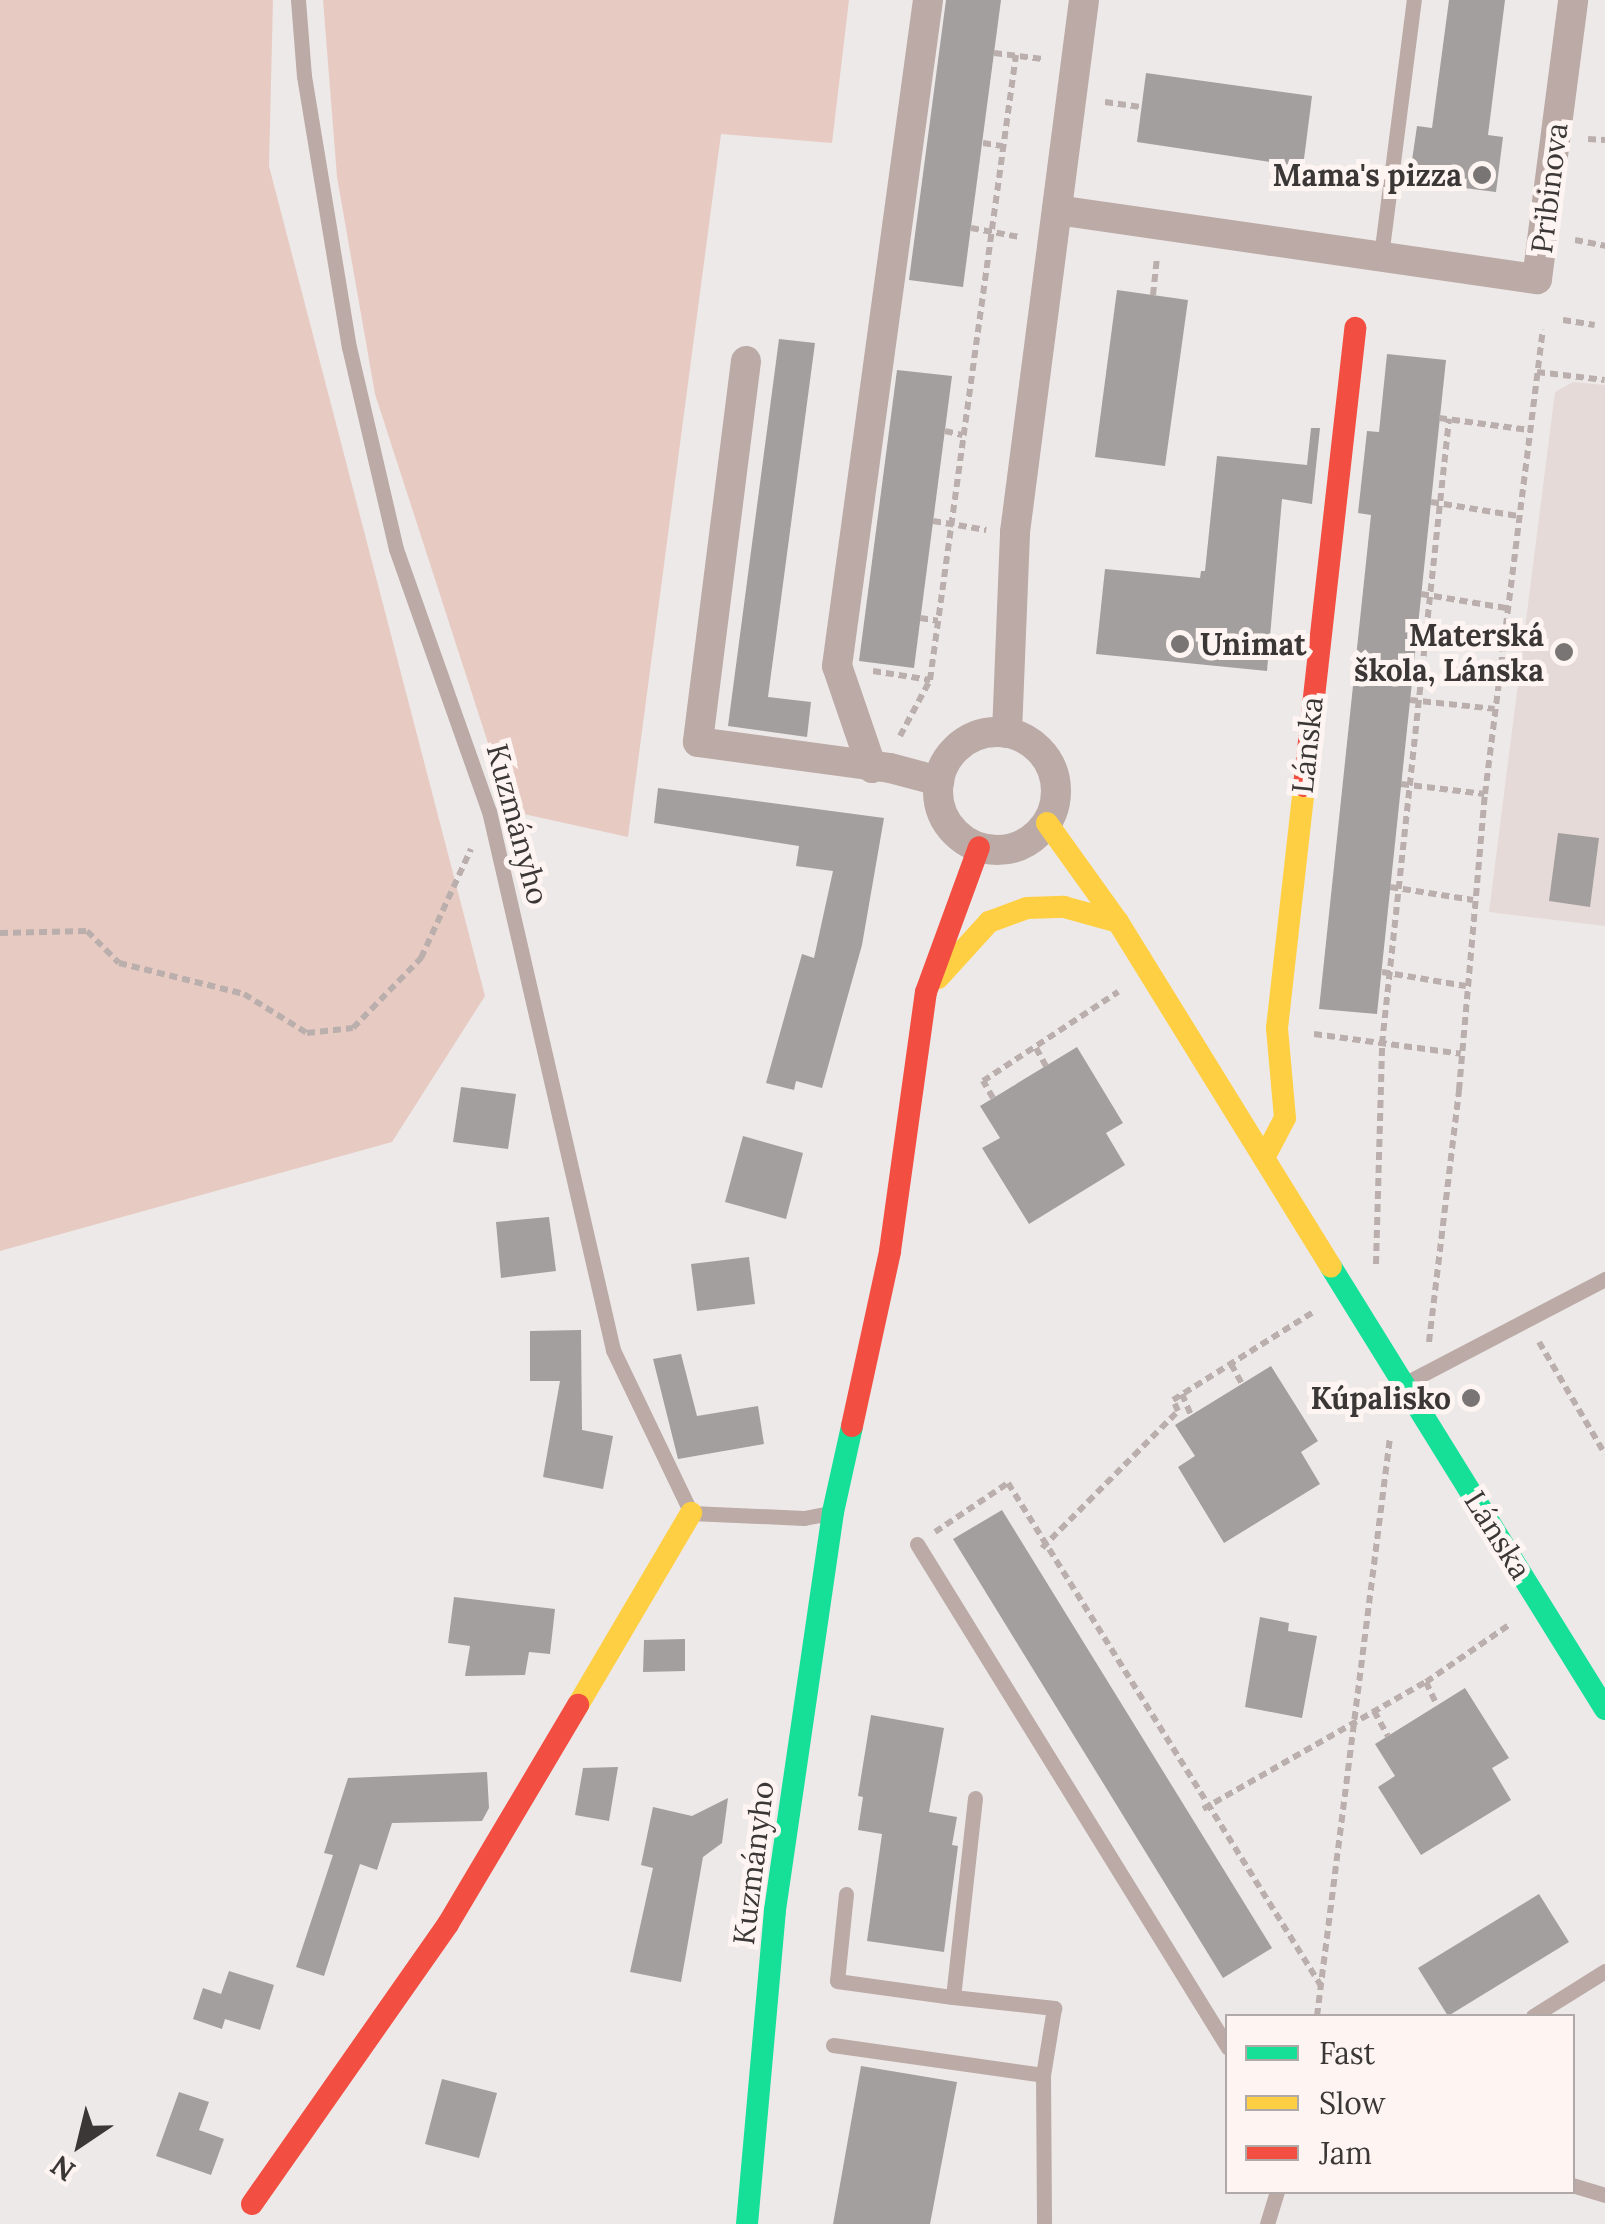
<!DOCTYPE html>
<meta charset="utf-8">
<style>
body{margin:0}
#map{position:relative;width:1605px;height:2224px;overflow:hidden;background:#ede9e8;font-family:Lora,serif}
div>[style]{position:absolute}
.built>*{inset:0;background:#e5dad7}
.green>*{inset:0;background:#e7cbc2}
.building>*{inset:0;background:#a29f9e}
.path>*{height:6px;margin-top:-3px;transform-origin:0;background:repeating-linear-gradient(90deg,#baafac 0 8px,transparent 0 13px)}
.lane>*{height:15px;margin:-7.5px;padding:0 7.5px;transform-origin:7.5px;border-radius:7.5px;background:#bbaaa5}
.street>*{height:30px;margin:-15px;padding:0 15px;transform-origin:15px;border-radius:15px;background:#bbaaa5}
.street>.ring{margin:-15px;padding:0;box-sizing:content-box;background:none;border:30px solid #bbaaa5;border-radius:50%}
.fast>*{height:22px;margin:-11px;padding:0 11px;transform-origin:11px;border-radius:11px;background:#16e098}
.slow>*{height:22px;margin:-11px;padding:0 11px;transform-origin:11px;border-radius:11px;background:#ffcf43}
.jam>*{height:22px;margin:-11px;padding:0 11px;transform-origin:11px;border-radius:11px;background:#f24e42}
.dots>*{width:28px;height:28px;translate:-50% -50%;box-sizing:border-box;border:5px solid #fef5f2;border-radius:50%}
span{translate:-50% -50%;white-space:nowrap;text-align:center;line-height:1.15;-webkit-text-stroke:10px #fef5f2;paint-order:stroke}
.poi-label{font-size:30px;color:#3a3736;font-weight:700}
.right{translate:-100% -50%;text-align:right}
.left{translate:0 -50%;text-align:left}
.street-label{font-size:30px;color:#3a3736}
.legend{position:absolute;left:1225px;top:2014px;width:350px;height:180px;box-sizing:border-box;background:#fef5f2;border:2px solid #b0a9a7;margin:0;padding:12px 18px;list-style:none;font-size:30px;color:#3a3736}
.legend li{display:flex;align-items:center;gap:20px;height:50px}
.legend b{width:50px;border:2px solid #b0a9a7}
.north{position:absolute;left:30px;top:2094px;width:100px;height:100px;-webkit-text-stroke:8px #fef5f2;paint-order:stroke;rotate:215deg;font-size:28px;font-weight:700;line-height:40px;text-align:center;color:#3a3736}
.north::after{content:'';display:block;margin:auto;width:35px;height:45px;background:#3a3736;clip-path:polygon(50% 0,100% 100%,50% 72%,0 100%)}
</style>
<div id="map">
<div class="built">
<i style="clip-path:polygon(1573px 382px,1605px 385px,1605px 926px,1489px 912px,1555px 392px)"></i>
</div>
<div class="green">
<i style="clip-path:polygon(0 0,273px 0,269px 166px,485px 996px,392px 1142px,0 1251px)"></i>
<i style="clip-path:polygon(323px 0,849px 0,832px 143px,721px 134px,628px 837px,510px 811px,375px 394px,337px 177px)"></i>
</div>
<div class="building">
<i style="clip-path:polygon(946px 0,1001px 0,963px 287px,909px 280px)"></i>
<i style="clip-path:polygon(1449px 0,1505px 0,1488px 135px,1503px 137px,1496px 192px,1409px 181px,1417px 126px,1432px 128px)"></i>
<i style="clip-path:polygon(1146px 73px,1312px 96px,1303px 167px,1137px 142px)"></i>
<i style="clip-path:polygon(1117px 290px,1188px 300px,1165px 466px,1095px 457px)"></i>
<i style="clip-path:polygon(779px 339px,815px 343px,768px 697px,811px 702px,807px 737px,728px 726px)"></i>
<i style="clip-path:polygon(1387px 354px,1446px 360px,1377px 1014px,1319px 1009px,1371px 515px,1358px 513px,1367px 431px,1379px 432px)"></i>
<i style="clip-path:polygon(897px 370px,952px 376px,914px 668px,859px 661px)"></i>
<i style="clip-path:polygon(1311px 428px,1320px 428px,1312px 504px,1282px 499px,1267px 671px,1096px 654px,1105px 569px,1200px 578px,1201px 571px,1205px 571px,1217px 456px,1307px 465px)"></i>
<i style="clip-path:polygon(658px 788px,884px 818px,862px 945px,822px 1088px,796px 1081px,794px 1090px,766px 1083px,802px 954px,814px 958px,833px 871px,796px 866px,799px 846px,654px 823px)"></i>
<i style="clip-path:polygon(1558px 833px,1599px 838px,1590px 907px,1549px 901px)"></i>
<i style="clip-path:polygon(1077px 1047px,1123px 1123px,1106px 1133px,1125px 1165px,1029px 1224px,982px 1148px,1000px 1138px,980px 1106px)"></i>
<i style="clip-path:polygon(461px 1087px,516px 1094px,508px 1149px,453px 1142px)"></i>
<i style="clip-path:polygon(743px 1136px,803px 1153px,786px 1219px,725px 1202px)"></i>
<i style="clip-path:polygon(549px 1217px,556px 1271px,501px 1278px,496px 1222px)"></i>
<i style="clip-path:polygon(749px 1257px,755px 1304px,697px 1311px,691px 1264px)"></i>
<i style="clip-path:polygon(581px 1330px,582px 1430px,613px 1436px,603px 1489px,543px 1477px,560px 1381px,530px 1381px,530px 1331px)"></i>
<i style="clip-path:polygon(681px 1354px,697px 1416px,758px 1406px,764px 1444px,678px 1459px,653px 1359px)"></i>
<i style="clip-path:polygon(1271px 1366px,1318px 1441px,1301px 1452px,1320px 1484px,1224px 1543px,1178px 1467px,1195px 1456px,1175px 1425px)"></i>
<i style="clip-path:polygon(1002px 1510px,1272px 1948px,1223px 1978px,953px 1539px)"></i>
<i style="clip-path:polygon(454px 1597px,555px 1609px,550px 1654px,529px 1652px,525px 1675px,465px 1676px,470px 1646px,448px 1643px)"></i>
<i style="clip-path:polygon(1260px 1617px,1289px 1623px,1288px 1631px,1317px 1636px,1302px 1718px,1245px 1707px)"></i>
<i style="clip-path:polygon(685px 1639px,685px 1671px,643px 1672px,644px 1640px)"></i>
<i style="clip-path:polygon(1465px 1688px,1509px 1758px,1492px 1768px,1511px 1800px,1421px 1855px,1378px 1787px,1395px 1776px,1375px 1744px)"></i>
<i style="clip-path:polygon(871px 1715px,944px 1728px,929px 1812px,957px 1817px,952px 1845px,958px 1846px,944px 1952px,867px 1941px,882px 1834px,858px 1830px,863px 1797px,858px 1796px)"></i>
<i style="clip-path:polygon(618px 1767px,609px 1821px,575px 1815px,583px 1768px)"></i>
<i style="clip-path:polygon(487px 1772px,489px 1808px,482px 1821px,392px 1823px,377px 1870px,360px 1864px,324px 1976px,296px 1967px,333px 1855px,324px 1853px,348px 1778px)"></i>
<i style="clip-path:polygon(728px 1798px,722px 1843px,703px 1857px,681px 1982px,630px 1972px,653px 1868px,641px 1865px,653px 1807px,692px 1816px)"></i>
<i style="clip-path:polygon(1539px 1894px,1569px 1942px,1448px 2016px,1418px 1968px)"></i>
<i style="clip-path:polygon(229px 1971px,274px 1985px,260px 2030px,225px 2019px,222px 2029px,193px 2019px,203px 1988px,221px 1994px)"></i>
<i style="clip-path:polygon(861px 2066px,957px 2082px,930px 2224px,833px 2224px)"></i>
<i style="clip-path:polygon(442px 2079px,497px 2093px,479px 2158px,425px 2144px)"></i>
<i style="clip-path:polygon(179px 2092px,209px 2102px,199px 2130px,224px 2139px,211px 2175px,156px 2156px)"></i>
</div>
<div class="path">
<i style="left:994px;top:53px;width:49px;rotate:7deg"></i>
<i style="left:1105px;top:102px;width:36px;rotate:8deg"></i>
<i style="left:1588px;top:139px;width:17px;rotate:3deg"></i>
<i style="left:983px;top:143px;width:20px;rotate:9deg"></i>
<i style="left:971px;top:228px;width:49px;rotate:10.6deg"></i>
<i style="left:1575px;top:240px;width:31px;rotate:11deg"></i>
<i style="left:1153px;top:295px;width:37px;rotate:-84deg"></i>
<i style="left:1563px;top:320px;width:32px;rotate:9deg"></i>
<i style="left:1537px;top:372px;width:68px;rotate:6.7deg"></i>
<i style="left:1439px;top:418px;width:91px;rotate:7.6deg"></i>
<i style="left:945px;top:431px;width:18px;rotate:13deg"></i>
<i style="left:1431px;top:502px;width:88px;rotate:9.1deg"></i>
<i style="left:933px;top:521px;width:54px;rotate:9.6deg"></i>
<i style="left:1421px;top:594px;width:86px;rotate:9.4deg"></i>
<i style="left:920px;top:618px;width:18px;rotate:9deg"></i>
<i style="left:873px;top:671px;width:58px;rotate:9deg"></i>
<i style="left:1410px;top:700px;width:85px;rotate:6deg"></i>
<i style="left:900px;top:736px;width:64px;rotate:-61.8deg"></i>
<i style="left:930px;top:680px;width:631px;rotate:-82.17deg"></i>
<i style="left:1401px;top:784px;width:84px;rotate:6.9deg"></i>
<i style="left:1390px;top:887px;width:84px;rotate:8.9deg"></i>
<i style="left:0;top:933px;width:87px;rotate:-1.3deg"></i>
<i style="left:87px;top:931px;width:45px;rotate:45deg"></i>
<i style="left:119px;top:963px;width:129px;rotate:13.9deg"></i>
<i style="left:244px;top:994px;width:74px;rotate:31.8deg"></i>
<i style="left:307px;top:1033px;width:46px;rotate:-6.2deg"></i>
<i style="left:353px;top:1028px;width:98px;rotate:-45.8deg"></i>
<i style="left:421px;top:958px;width:120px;rotate:-65.4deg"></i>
<i style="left:1382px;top:972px;width:85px;rotate:9.5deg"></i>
<i style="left:1314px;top:1034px;width:148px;rotate:7.7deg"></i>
<i style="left:1036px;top:1048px;width:21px;rotate:61deg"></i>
<i style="left:993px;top:1098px;width:20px;rotate:-120deg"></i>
<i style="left:983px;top:1081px;width:162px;rotate:-33.4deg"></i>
<i style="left:1376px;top:1264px;width:220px;rotate:-88.4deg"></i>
<i style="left:1382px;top:1044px;width:629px;rotate:-83.88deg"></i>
<i style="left:1429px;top:1342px;width:254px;rotate:-83.2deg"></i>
<i style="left:1459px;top:1090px;width:297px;rotate:-85deg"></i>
<i style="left:1485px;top:794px;width:468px;rotate:-82.9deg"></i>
<i style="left:1539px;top:1342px;width:130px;rotate:59.5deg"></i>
<i style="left:1231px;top:1364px;width:23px;rotate:61deg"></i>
<i style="left:1182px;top:1394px;width:23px;rotate:67deg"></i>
<i style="left:935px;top:1532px;width:88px;rotate:-33.9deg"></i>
<i style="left:1008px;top:1483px;width:596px;rotate:58.1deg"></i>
<i style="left:1042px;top:1548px;width:193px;rotate:-45.2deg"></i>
<i style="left:1178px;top:1411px;width:12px;rotate:-114deg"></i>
<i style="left:1173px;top:1400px;width:168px;rotate:-32.1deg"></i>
<i style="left:1426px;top:1682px;width:26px;rotate:65deg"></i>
<i style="left:1374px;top:1711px;width:29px;rotate:61deg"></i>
<i style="left:1203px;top:1809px;width:257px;rotate:-29.7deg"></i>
<i style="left:1426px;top:1682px;width:101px;rotate:-34.5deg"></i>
<i style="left:1317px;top:2016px;width:584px;rotate:-82.81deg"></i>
</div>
<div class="lane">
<i style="left:298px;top:0;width:76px;rotate:85.5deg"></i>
<i style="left:304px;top:76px;width:275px;rotate:80.6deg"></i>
<i style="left:349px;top:347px;width:207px;rotate:76.9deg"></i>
<i style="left:396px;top:549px;width:278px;rotate:70.5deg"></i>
<i style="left:489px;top:811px;width:553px;rotate:77.04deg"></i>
<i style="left:613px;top:1350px;width:181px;rotate:64.4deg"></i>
<i style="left:691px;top:1513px;width:113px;rotate:2.5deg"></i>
<i style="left:804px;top:1518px;width:26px;rotate:-11deg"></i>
<i style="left:1381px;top:256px;width:258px;rotate:-82.7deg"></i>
<i style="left:1404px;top:1384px;width:227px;rotate:-27.6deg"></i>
<i style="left:917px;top:1544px;width:592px;rotate:58.32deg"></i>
<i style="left:975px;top:1798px;width:200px;rotate:96.3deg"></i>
<i style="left:953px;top:1997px;width:102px;rotate:6.2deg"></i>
<i style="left:1054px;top:2008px;width:68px;rotate:99.3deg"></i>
<i style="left:1043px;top:2075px;width:149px;rotate:89.6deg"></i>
<i style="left:846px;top:1894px;width:87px;rotate:95.9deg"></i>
<i style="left:837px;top:1981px;width:117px;rotate:7.9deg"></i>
<i style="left:1533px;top:2016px;width:85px;rotate:-32deg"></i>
<i style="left:833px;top:2045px;width:212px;rotate:8.1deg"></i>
<i style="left:1572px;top:2185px;width:34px;rotate:17deg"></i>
<i style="left:1267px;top:2224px;width:34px;rotate:-73deg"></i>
</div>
<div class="street">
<i style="left:1057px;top:210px;width:485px;rotate:8.2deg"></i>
<i style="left:1537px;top:279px;width:281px;rotate:-82.6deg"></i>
<i style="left:746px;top:361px;width:384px;rotate:97.2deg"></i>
<i style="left:698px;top:742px;width:194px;rotate:7.7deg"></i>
<i style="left:890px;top:768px;width:51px;rotate:14.9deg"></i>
<i class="ring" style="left:938px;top:732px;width:88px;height:88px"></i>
<i style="left:1007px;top:733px;width:201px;rotate:-87.7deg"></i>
<i style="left:1015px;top:532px;width:536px;rotate:-82.61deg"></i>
<i style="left:872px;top:768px;width:108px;rotate:-108.9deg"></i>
<i style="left:837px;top:666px;width:672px;rotate:-82.22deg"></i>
</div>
<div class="fast">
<i style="left:1331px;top:1267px;width:520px;rotate:58.2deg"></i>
<i style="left:747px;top:2224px;width:315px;rotate:-84.9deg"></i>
<i style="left:775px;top:1910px;width:402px;rotate:-81.7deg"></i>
<i style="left:833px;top:1512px;width:88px;rotate:-77.5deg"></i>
</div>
<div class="slow">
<i style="left:1047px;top:823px;width:122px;rotate:54.4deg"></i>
<i style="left:1118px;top:922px;width:405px;rotate:58.3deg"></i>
<i style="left:938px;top:978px;width:76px;rotate:-47.7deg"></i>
<i style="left:989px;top:922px;width:40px;rotate:-20.2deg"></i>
<i style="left:1027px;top:908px;width:37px;rotate:-2deg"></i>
<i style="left:1064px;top:907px;width:56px;rotate:15.5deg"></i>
<i style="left:1264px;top:1158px;width:45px;rotate:-62.3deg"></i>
<i style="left:1285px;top:1118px;width:90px;rotate:-95.1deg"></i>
<i style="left:1277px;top:1028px;width:244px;rotate:-83.6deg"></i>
<i style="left:578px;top:1705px;width:223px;rotate:-59.5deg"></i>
</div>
<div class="jam">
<i style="left:1304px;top:786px;width:461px;rotate:-83.6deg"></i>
<i style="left:852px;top:1426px;width:179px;rotate:-77.7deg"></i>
<i style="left:890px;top:1251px;width:261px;rotate:-82.1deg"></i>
<i style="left:926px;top:992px;width:154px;rotate:-69.9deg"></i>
<i style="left:252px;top:2204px;width:342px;rotate:-55deg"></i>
<i style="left:448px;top:1924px;width:255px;rotate:-59.3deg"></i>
</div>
<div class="dots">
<i style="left:1482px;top:175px;background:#797574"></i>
<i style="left:1180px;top:644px;background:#797574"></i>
<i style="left:1564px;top:652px;background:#797574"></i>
<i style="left:1471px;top:1398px;background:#797574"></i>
</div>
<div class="poi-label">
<span class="right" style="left:1462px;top:175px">Mama's pizza</span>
<span class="right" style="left:1544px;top:652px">Materská<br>škola, Lánska</span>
<span class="left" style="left:1200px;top:644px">Unimat</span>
<span class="right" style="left:1451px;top:1398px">Kúpalisko</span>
</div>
<div class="street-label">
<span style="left:1549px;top:188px;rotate:-83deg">Pribinova</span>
<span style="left:1307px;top:745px;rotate:-84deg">Lánska</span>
<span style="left:518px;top:824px;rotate:75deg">Kuzmányho</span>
<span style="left:1498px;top:1535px;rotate:58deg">Lánska</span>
<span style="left:753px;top:1863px;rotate:-83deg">Kuzmányho</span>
</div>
<ul class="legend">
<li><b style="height:12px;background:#16e098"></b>Fast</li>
<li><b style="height:12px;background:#ffcf43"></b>Slow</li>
<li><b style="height:12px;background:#f24e42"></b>Jam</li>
</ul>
<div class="north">N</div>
</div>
